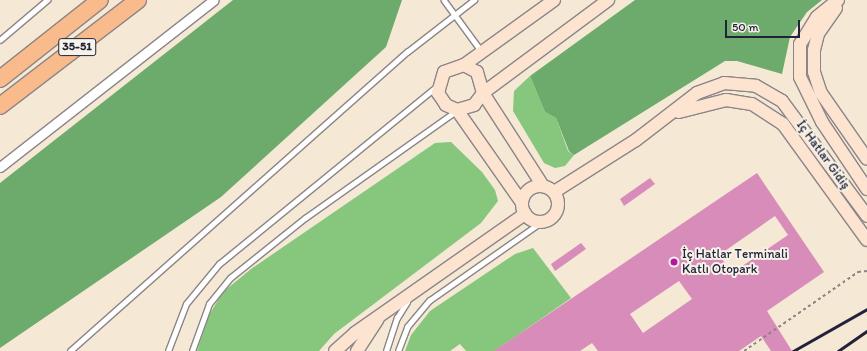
<!DOCTYPE html>
<meta charset="utf-8">
<style>
body{margin:0}
#map{position:relative;width:867px;height:351px;overflow:hidden;background:#f5e8d4;font-family:Itim,sans-serif}
div>[style]{position:absolute}
.green>*{inset:0;background:#86c67d}
.forest>*{inset:0;background:#6cab6c}
.building>*{inset:0;background:#d88cb9}
.path>*{height:2px;margin-top:-1px;transform-origin:0;background:repeating-linear-gradient(90deg,#8c8588 0 3px,transparent 0 6px)}
.roads{filter:drop-shadow(1px 0 #8c8588) drop-shadow(-1px 0 #8c8588) drop-shadow(0 1px #8c8588) drop-shadow(0 -1px #8c8588)}
.lane>*{height:4.5px;margin:-2.25px;padding:0 2.25px;transform-origin:2.25px;border-radius:2.25px;background:#fff}
.street>*{height:9px;margin:-4.5px;padding:0 4.5px;transform-origin:4.5px;border-radius:4.5px;background:#fff}
.secondary>*{height:12px;margin:-6px;padding:0 6px;transform-origin:6px;border-radius:6px;background:#fde4d1}
.secondary>.ring{margin:-6px;padding:0;box-sizing:content-box;background:none;border:12px solid #fde4d1;border-radius:50%}
.highway>*{height:16px;margin:-8px;padding:0 8px;transform-origin:8px;border-radius:8px;background:#fabb8c}
.rail>*{height:3px;margin:-1.5px;padding:0 1.5px;transform-origin:1.5px;border-radius:1.5px;background:#22223b}
.dots>*{width:11px;height:11px;translate:-50% -50%;box-sizing:border-box;border:2px solid #f7f3e8;border-radius:50%}
span{translate:-50% -50%;white-space:nowrap;text-align:center;line-height:1.15;-webkit-text-stroke:4px #f7f3e8;paint-order:stroke}
.shield-label span{padding:1px 3px;background:#f7f3e8;border:1px solid;border-radius:3px;-webkit-text-stroke-width:0}
.shield-label{font-size:12px;color:#22223b;font-weight:700}
.street-label{font-size:13px;color:#22223b}
.poi-label{font-size:13px;color:#22223b}
.left{translate:0 -50%;text-align:left}
.scale{position:absolute;left:725px;top:20px;width:75px;height:18px;box-sizing:border-box;border:2px solid #22223b;border-top:0;padding-left:5px;font-size:12px;line-height:14px;white-space:nowrap;color:#22223b;-webkit-text-stroke:3px #f7f3e8;paint-order:stroke}
</style>
<div id="map">
<div class="green">
<i style="clip-path:polygon(530px 76px,545px 112px,556px 118px,568px 151px,574px 155px,565px 166px,555px 168px,544px 163px,513px 111px,514px 91px)"></i>
<i style="clip-path:polygon(451px 142px,482px 172px,495px 190px,498px 201px,481px 223px,334px 334px,319px 351px,197px 351px,209px 315px,223px 292px,251px 269px,435px 143px)"></i>
<i style="clip-path:polygon(533px 248px,571px 298px,499px 348px,501px 351px,466px 351px,460px 344px,450px 351px,405px 351px,411px 335px,430px 311px,515px 254px)"></i>
</div>
<div class="forest">
<i style="clip-path:polygon(233px 0,402px 0,386px 47px,221px 197px,0 348px,0 183px)"></i>
<i style="clip-path:polygon(635px 0,822px 0,807px 12px,790px 37px,782px 74px,737px 61px,725px 61px,574px 155px,569px 151px,556px 118px,545px 112px,530px 76px)"></i>
</div>
<div class="building">
<i style="clip-path:polygon(evenodd,757px 173px,824px 272px,767px 311px,792px 351px,771px 351px,761px 336px,739px 351px,598px 351px,592px 343px,580px 351px,494px 351px,757px 173px,775px 216px,788px 235px,732px 273px,719px 255px,775px 216px,757px 173px,679px 281px,692px 299px,643px 333px,630px 314px,679px 281px)"></i>
<i style="clip-path:polygon(650px 178px,655px 184px,624px 206px,620px 199px)"></i>
<i style="clip-path:polygon(581px 243px,586px 249px,555px 271px,551px 264px)"></i>
</div>
<div class="path">
<i style="left:744px;top:351px;width:139px;rotate:-34.7deg"></i>
<i style="left:858px;top:272px;width:9px;rotate:-6deg"></i>
</div>
<div class="roads">
<div class="lane">
<i style="left:444px;top:0;width:64px;rotate:53.8deg"></i>
<i style="left:0;top:40px;width:62px;rotate:-40.4deg"></i>
<i style="left:70px;top:351px;width:451px;rotate:-41.6deg"></i>
<i style="left:407px;top:52px;width:85px;rotate:-37.8deg"></i>
<i style="left:168px;top:351px;width:50px;rotate:-69deg"></i>
<i style="left:186px;top:304px;width:52px;rotate:-50.5deg"></i>
<i style="left:219px;top:264px;width:280px;rotate:-39.2deg"></i>
<i style="left:192px;top:351px;width:50px;rotate:-70.1deg"></i>
<i style="left:209px;top:304px;width:33px;rotate:-51deg"></i>
<i style="left:230px;top:278px;width:96px;rotate:-38.7deg"></i>
<i style="left:305px;top:218px;width:185px;rotate:-35.3deg"></i>
<i style="left:386px;top:351px;width:35px;rotate:-72deg"></i>
<i style="left:397px;top:318px;width:19px;rotate:-58deg"></i>
<i style="left:398px;top:351px;width:26px;rotate:-69deg"></i>
<i style="left:407px;top:327px;width:35px;rotate:-50deg"></i>
<i style="left:430px;top:300px;width:134px;rotate:-35deg"></i>
</div>
<div class="street">
<i style="left:0;top:167px;width:271px;rotate:-38deg"></i>
</div>
<div class="secondary">
<i style="left:838px;top:0;width:27px;rotate:141deg"></i>
<i style="left:817px;top:17px;width:32px;rotate:122deg"></i>
<i style="left:800px;top:44px;width:33px;rotate:90deg"></i>
<i style="left:800px;top:77px;width:50px;rotate:63.9deg"></i>
<i style="left:822px;top:122px;width:81px;rotate:56.1deg"></i>
<i style="left:836px;top:8px;width:32px;rotate:125deg"></i>
<i style="left:818px;top:34px;width:16px;rotate:104deg"></i>
<i style="left:814px;top:50px;width:22px;rotate:90deg"></i>
<i style="left:814px;top:72px;width:22px;rotate:72deg"></i>
<i style="left:821px;top:93px;width:80px;rotate:55.1deg"></i>
<i style="left:464px;top:65px;width:111px;rotate:-35.8deg"></i>
<i style="left:483px;top:93px;width:156px;rotate:-36.6deg"></i>
<i style="left:483px;top:93px;width:111px;rotate:57.2deg"></i>
<i style="left:457px;top:110px;width:18px;rotate:-16deg"></i>
<i style="left:474px;top:105px;width:15px;rotate:-53deg"></i>
<i style="left:483px;top:93px;width:22px;rotate:-106deg"></i>
<i style="left:477px;top:72px;width:15px;rotate:-152deg"></i>
<i style="left:464px;top:65px;width:21px;rotate:161deg"></i>
<i style="left:444px;top:72px;width:22px;rotate:106deg"></i>
<i style="left:438px;top:93px;width:14px;rotate:56deg"></i>
<i style="left:446px;top:105px;width:12px;rotate:24deg"></i>
<i style="left:457px;top:110px;width:113px;rotate:55deg"></i>
<i style="left:679px;top:112px;width:49px;rotate:-14.3deg"></i>
<i style="left:726px;top:100px;width:26px;rotate:9deg"></i>
<i style="left:752px;top:104px;width:37px;rotate:33deg"></i>
<i style="left:783px;top:124px;width:143px;rotate:54.1deg"></i>
<i class="ring" style="left:522px;top:186px;width:24px;height:24px"></i>
<i style="left:554px;top:192px;width:97px;rotate:-32.4deg"></i>
<i style="left:636px;top:140px;width:77px;rotate:-37.6deg"></i>
<i style="left:697px;top:93px;width:29px;rotate:-20deg"></i>
<i style="left:724px;top:83px;width:32px;rotate:5deg"></i>
<i style="left:756px;top:86px;width:30px;rotate:30deg"></i>
<i style="left:782px;top:101px;width:143px;rotate:53.5deg"></i>
<i style="left:335px;top:351px;width:27px;rotate:-42deg"></i>
<i style="left:355px;top:333px;width:208px;rotate:-35deg"></i>
<i style="left:357px;top:351px;width:38px;rotate:-57deg"></i>
</div>
<div class="highway">
<i style="left:0;top:79px;width:127px;rotate:-38.3deg"></i>
<i style="left:0;top:106px;width:174px;rotate:-37.5deg"></i>
</div>
</div>
<div class="rail">
<i style="left:793px;top:351px;width:85px;rotate:-29.6deg"></i>
<i style="left:838px;top:351px;width:35px;rotate:-35deg"></i>
</div>
<div class="dots">
<i style="left:674px;top:262px;background:#b5179e"></i>
</div>
<div class="shield-label">
<span style="left:77px;top:47px">35-51</span>
</div>
<div class="street-label">
<span style="left:823px;top:155px;rotate:54deg">İç Hatlar Gidiş</span>
</div>
<div class="poi-label">
<span class="left" style="left:682px;top:262px">İç Hatlar Terminali<br>Katlı Otopark</span>
</div>
<div class="scale">50 m</div>
</div>
